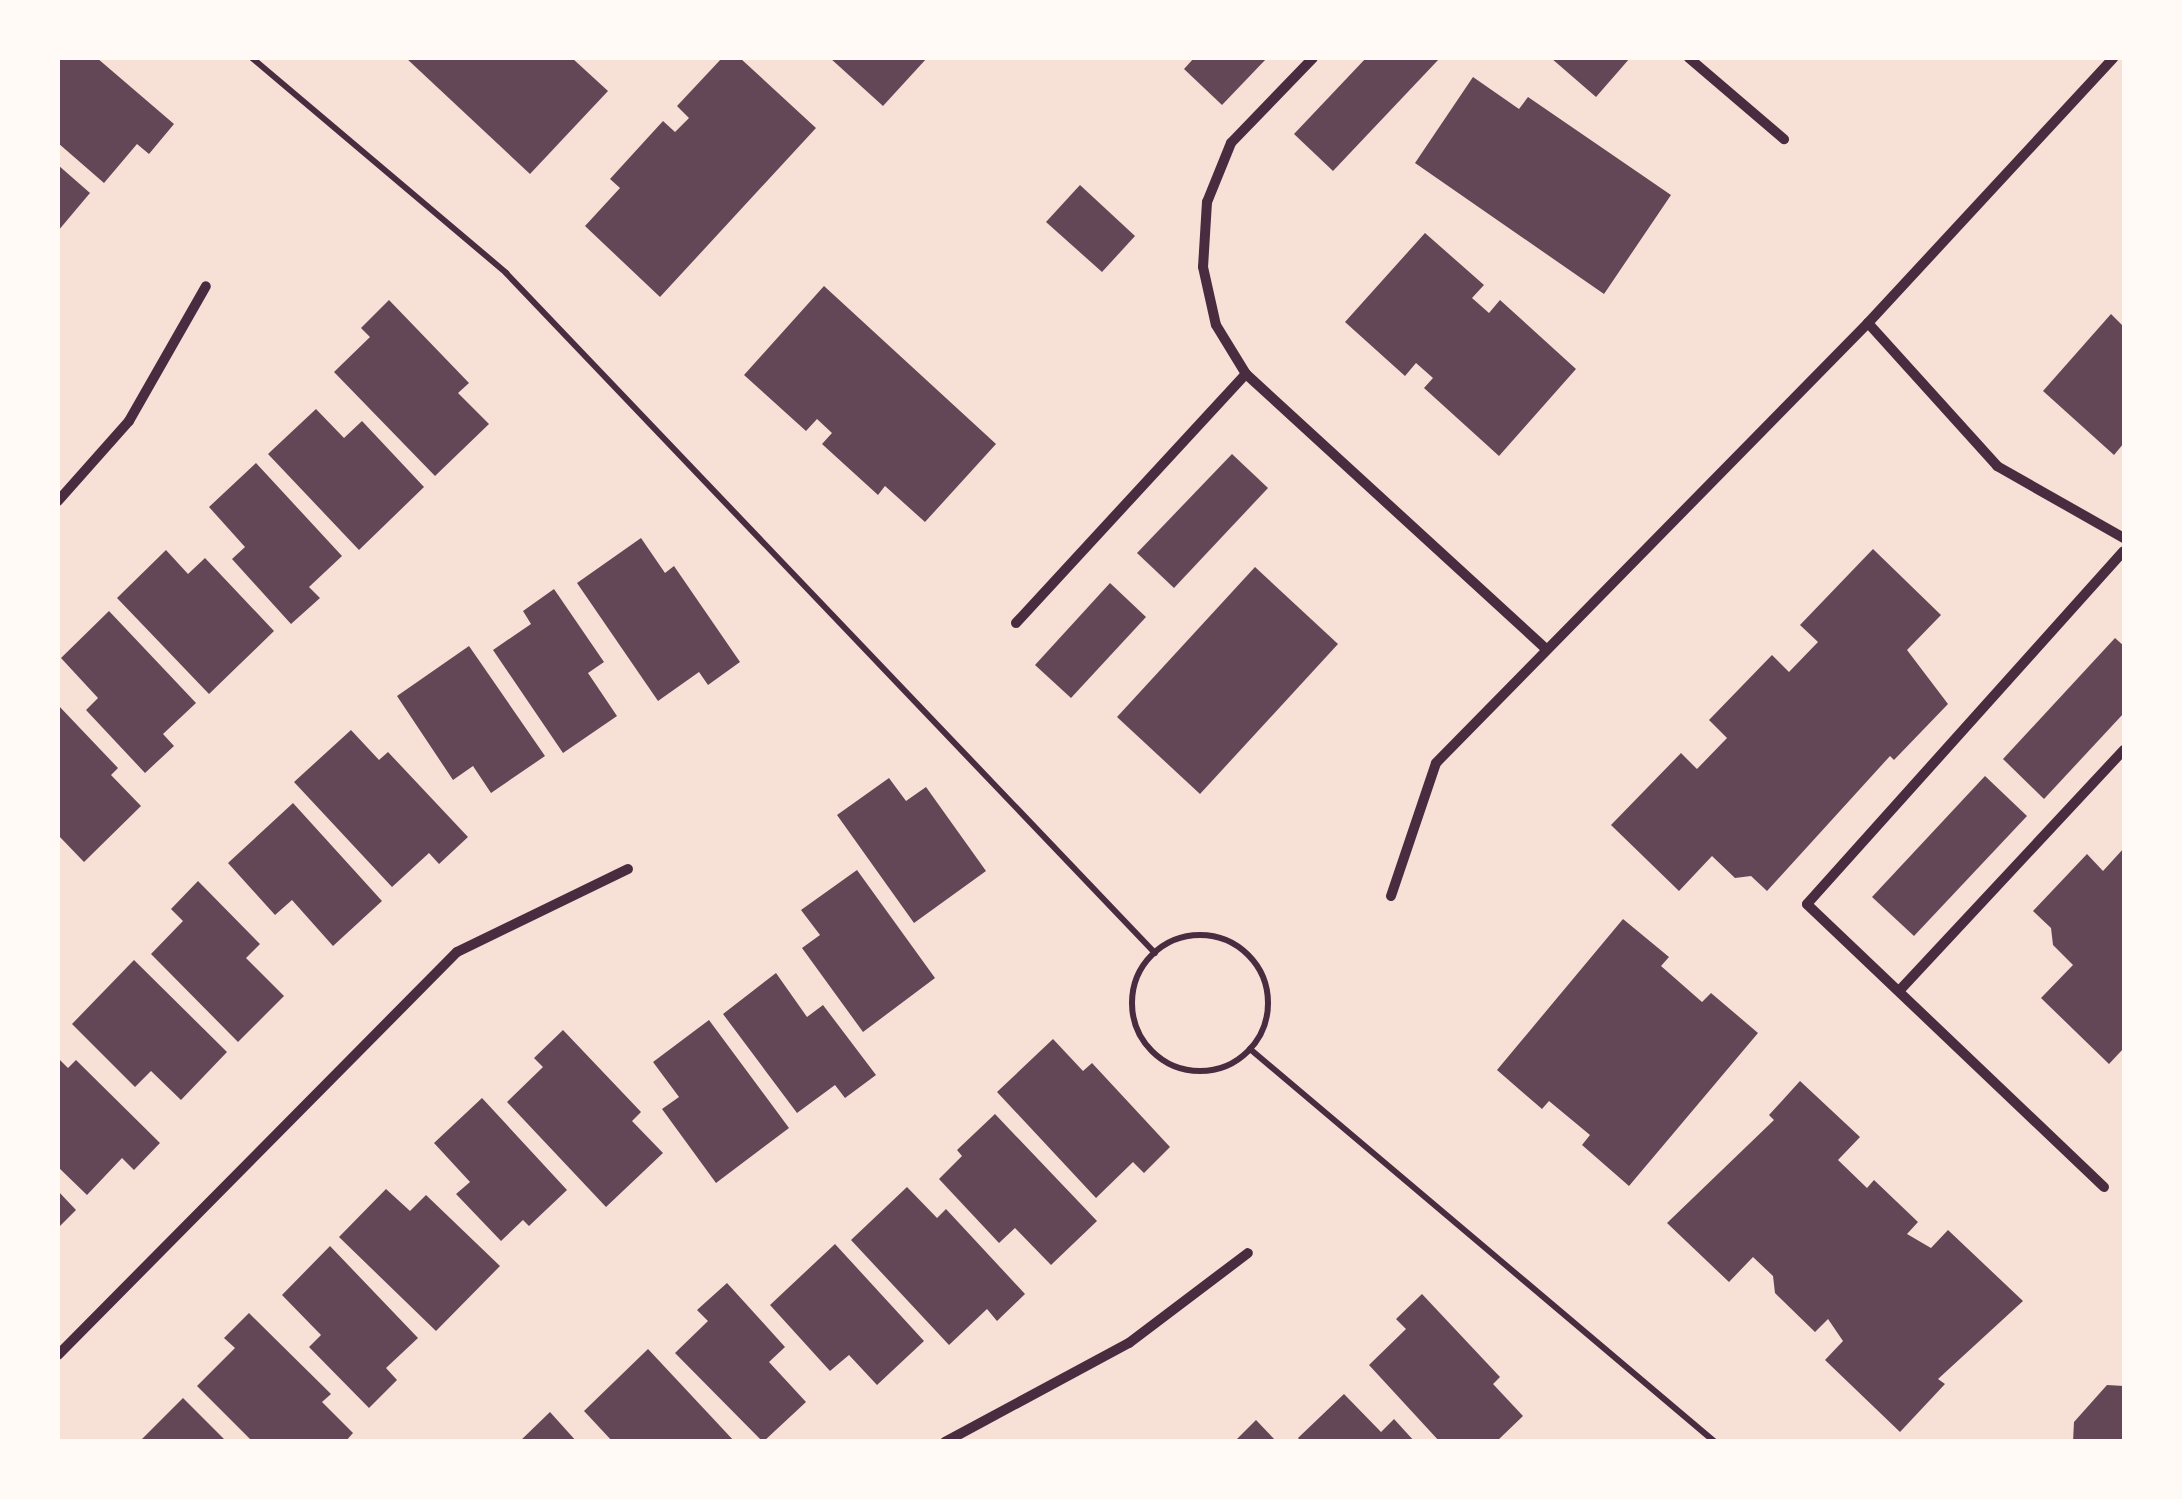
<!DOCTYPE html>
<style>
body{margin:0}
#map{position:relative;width:2182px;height:1499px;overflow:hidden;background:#f7e1d7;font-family:Overpass,sans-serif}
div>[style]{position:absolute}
.building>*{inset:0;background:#644757}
.path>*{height:6px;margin:-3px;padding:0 3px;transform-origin:3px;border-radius:3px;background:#4a2c40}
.path>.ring{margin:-3px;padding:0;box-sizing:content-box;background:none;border:6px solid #4a2c40;border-radius:50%}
.minor>*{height:10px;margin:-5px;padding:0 5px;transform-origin:5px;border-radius:5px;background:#4a2c40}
span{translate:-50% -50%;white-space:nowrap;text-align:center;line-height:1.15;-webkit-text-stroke:9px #fffaf5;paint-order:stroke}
.frame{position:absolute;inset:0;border:60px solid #fffaf5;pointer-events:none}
</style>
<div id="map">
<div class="building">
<i style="clip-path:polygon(58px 58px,97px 58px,174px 124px,149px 154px,137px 144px,104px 183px,58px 143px)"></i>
<i style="clip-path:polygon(406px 58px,572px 58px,608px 91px,530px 174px)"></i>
<i style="clip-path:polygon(722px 58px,740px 58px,816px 128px,660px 297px,585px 226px,620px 188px,610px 179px,663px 121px,675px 132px,689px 118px,677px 106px)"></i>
<i style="clip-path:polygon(830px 58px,927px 58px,883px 106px)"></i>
<i style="clip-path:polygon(1194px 58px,1267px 58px,1222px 105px,1184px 69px)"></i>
<i style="clip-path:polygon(1366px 58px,1440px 58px,1333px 171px,1294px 134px)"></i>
<i style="clip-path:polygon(1551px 58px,1630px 58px,1596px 97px)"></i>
<i style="clip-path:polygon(1473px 77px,1519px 109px,1528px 97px,1671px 195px,1604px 294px,1415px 163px)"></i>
<i style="clip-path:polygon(58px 165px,90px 193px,58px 231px)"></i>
<i style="clip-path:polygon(1080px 185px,1135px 236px,1102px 272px,1046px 222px)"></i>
<i style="clip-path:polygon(1425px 233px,1484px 285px,1472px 298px,1489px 313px,1500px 300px,1576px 369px,1499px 456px,1424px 388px,1433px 378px,1416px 363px,1405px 376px,1345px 322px)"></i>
<i style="clip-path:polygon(824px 286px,996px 444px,925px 522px,885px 486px,878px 495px,822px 444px,832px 433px,817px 419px,806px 431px,744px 375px)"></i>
<i style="clip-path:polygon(389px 300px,469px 383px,458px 393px,489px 424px,435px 476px,334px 372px,370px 337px,361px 328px)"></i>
<i style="clip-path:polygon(2111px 314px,2124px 327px,2124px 443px,2114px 455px,2043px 391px)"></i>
<i style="clip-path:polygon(316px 409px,344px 438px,362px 421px,424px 487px,359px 550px,268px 454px)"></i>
<i style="clip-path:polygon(1232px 454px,1268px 488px,1174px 588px,1137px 553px)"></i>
<i style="clip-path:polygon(256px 463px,342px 556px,309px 587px,320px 598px,291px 624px,232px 559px,245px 547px,209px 507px)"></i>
<i style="clip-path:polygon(641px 538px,665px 573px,674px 566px,740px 662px,708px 685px,699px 672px,658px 701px,577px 583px)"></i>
<i style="clip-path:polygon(1873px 549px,1941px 615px,1907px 650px,1948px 704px,1894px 760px,1890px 756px,1767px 891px,1751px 876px,1735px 878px,1712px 856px,1679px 891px,1611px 825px,1681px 753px,1697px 769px,1727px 738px,1709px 720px,1772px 655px,1789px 672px,1818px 642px,1800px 625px)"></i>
<i style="clip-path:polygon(166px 550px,188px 574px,205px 558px,274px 631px,209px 694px,117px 598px)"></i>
<i style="clip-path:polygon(1255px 567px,1338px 644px,1200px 794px,1117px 717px)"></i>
<i style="clip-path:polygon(1110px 583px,1146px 617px,1071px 698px,1035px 665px)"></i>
<i style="clip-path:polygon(554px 589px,604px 662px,588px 673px,617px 716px,563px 753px,493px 650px,531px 624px,523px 611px)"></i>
<i style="clip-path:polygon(109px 611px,196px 703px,163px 734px,174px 746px,145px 773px,86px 710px,98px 698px,61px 658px)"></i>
<i style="clip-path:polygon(2115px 638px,2124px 646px,2124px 713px,2044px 799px,2003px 759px)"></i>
<i style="clip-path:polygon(469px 646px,545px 756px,491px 793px,473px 766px,453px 780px,397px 696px)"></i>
<i style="clip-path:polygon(58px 705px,118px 768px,111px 775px,141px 806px,84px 862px,58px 835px)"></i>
<i style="clip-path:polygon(351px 730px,379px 760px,388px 752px,468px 837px,439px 864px,429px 853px,392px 887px,294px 782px)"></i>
<i style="clip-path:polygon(1985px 776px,2027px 816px,1914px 936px,1872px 897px)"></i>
<i style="clip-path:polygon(889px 778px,906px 801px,926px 787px,986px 871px,914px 923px,837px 815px)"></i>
<i style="clip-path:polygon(293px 803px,382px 901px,333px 946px,292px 900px,275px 915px,228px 863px)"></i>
<i style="clip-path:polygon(2124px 848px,2124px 1048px,2109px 1064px,2041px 998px,2073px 965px,2053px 945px,2051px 928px,2033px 911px,2087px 854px,2103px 871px)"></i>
<i style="clip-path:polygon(857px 870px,935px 978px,863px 1032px,802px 948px,820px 935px,801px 910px)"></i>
<i style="clip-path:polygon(198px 881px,260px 944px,246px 958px,284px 996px,238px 1042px,151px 954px,183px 921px,171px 909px)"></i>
<i style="clip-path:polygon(1623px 919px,1669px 957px,1661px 966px,1702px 1002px,1711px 993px,1758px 1033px,1629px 1186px,1582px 1145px,1590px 1135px,1549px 1101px,1542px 1109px,1497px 1070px)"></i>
<i style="clip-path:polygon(134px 960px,227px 1052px,181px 1100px,151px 1071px,135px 1087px,72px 1024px)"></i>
<i style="clip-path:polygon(776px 973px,807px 1017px,823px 1005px,876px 1075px,845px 1098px,835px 1085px,797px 1113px,723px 1014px)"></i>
<i style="clip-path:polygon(709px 1020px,789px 1128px,716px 1183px,662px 1109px,679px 1097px,653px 1062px)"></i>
<i style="clip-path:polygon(563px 1030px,641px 1112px,632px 1121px,663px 1153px,606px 1207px,507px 1102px,543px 1067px,534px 1058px)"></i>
<i style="clip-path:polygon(1053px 1039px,1083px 1071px,1092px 1063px,1170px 1147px,1144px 1173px,1133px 1162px,1096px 1198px,997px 1092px)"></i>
<i style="clip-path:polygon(58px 1058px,68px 1068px,76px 1060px,160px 1143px,134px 1170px,122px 1158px,87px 1195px,58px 1167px)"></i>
<i style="clip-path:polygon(1800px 1081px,1860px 1137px,1838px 1160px,1867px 1188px,1874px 1180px,1918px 1222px,1907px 1234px,1931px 1248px,1948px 1230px,2023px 1301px,1938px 1379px,1945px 1384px,1900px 1432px,1825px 1360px,1843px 1341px,1828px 1319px,1815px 1332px,1775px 1293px,1773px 1276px,1753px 1257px,1729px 1282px,1667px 1223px,1774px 1120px,1769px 1115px)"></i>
<i style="clip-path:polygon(482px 1098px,567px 1190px,529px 1226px,523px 1220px,501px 1241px,456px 1194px,470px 1182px,434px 1143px)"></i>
<i style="clip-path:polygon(995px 1114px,1097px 1221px,1051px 1265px,1015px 1228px,999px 1243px,939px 1179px,962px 1156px,957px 1150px)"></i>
<i style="clip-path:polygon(907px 1187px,937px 1218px,946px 1209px,1025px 1294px,997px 1321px,987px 1309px,949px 1345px,851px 1240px)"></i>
<i style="clip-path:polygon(386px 1189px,410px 1211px,426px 1195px,500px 1266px,436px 1331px,339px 1237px)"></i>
<i style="clip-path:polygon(58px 1191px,76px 1210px,58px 1228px)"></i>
<i style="clip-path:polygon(835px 1244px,924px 1341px,877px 1385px,849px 1355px,830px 1371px,770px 1305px)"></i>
<i style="clip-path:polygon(330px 1246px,418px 1338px,386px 1368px,397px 1380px,369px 1408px,309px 1347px,321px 1335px,282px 1295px)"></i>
<i style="clip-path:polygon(727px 1283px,785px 1347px,769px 1362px,806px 1402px,763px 1442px,675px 1353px,708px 1321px,697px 1310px)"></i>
<i style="clip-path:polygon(1422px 1294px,1500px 1377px,1493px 1384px,1523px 1416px,1496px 1442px,1440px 1442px,1369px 1365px,1406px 1329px,1396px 1319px)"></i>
<i style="clip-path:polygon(249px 1313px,331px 1394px,322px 1402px,353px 1433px,345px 1442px,253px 1442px,197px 1386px,235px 1348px,224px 1338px)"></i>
<i style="clip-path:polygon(648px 1349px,735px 1442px,613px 1442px,584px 1411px)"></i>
<i style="clip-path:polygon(2107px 1385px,2124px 1386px,2124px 1442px,2073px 1442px,2074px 1422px)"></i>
<i style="clip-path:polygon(1344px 1394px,1381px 1432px,1394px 1419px,1415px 1442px,1301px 1442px,1298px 1438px)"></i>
<i style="clip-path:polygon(183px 1398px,227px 1442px,139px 1442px)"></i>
<i style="clip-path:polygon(550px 1412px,577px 1442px,519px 1442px)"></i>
<i style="clip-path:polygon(1256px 1420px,1277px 1442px,1234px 1442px)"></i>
</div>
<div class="path">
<i style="left:252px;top:58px;width:333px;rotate:40.2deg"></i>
<i style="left:506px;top:273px;width:940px;rotate:46.34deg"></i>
<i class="ring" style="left:1132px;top:935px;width:130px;height:130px"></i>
<i style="left:1250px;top:1049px;width:609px;rotate:40.2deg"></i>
</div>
<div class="minor">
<i style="left:1313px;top:58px;width:118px;rotate:134deg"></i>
<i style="left:1231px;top:143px;width:64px;rotate:112.1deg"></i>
<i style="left:1207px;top:202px;width:65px;rotate:93.5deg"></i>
<i style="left:1203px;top:267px;width:59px;rotate:77.4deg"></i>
<i style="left:1216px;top:325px;width:57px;rotate:58.5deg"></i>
<i style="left:1246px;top:374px;width:407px;rotate:42.5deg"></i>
<i style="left:1689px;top:58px;width:125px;rotate:40.5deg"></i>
<i style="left:1868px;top:323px;width:193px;rotate:47.9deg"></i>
<i style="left:1997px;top:466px;width:146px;rotate:29.6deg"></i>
<i style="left:58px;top:501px;width:107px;rotate:-48.4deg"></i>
<i style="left:129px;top:421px;width:155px;rotate:-60.3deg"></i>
<i style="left:1016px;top:623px;width:339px;rotate:-47.3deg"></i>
<i style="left:1391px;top:896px;width:140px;rotate:-71.3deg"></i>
<i style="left:1436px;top:763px;width:617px;rotate:-45.53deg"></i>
<i style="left:1868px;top:323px;width:361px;rotate:-47.2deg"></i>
<i style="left:1899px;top:991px;width:330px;rotate:-47deg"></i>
<i style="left:2104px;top:1187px;width:410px;rotate:-136.4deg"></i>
<i style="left:1807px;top:904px;width:474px;rotate:-48.1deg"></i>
<i style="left:58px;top:1355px;width:567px;rotate:-45.29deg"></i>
<i style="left:457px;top:952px;width:190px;rotate:-25.9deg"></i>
<i style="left:945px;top:1442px;width:209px;rotate:-28.3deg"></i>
<i style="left:1129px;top:1343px;width:149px;rotate:-37.1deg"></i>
</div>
<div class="frame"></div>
</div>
